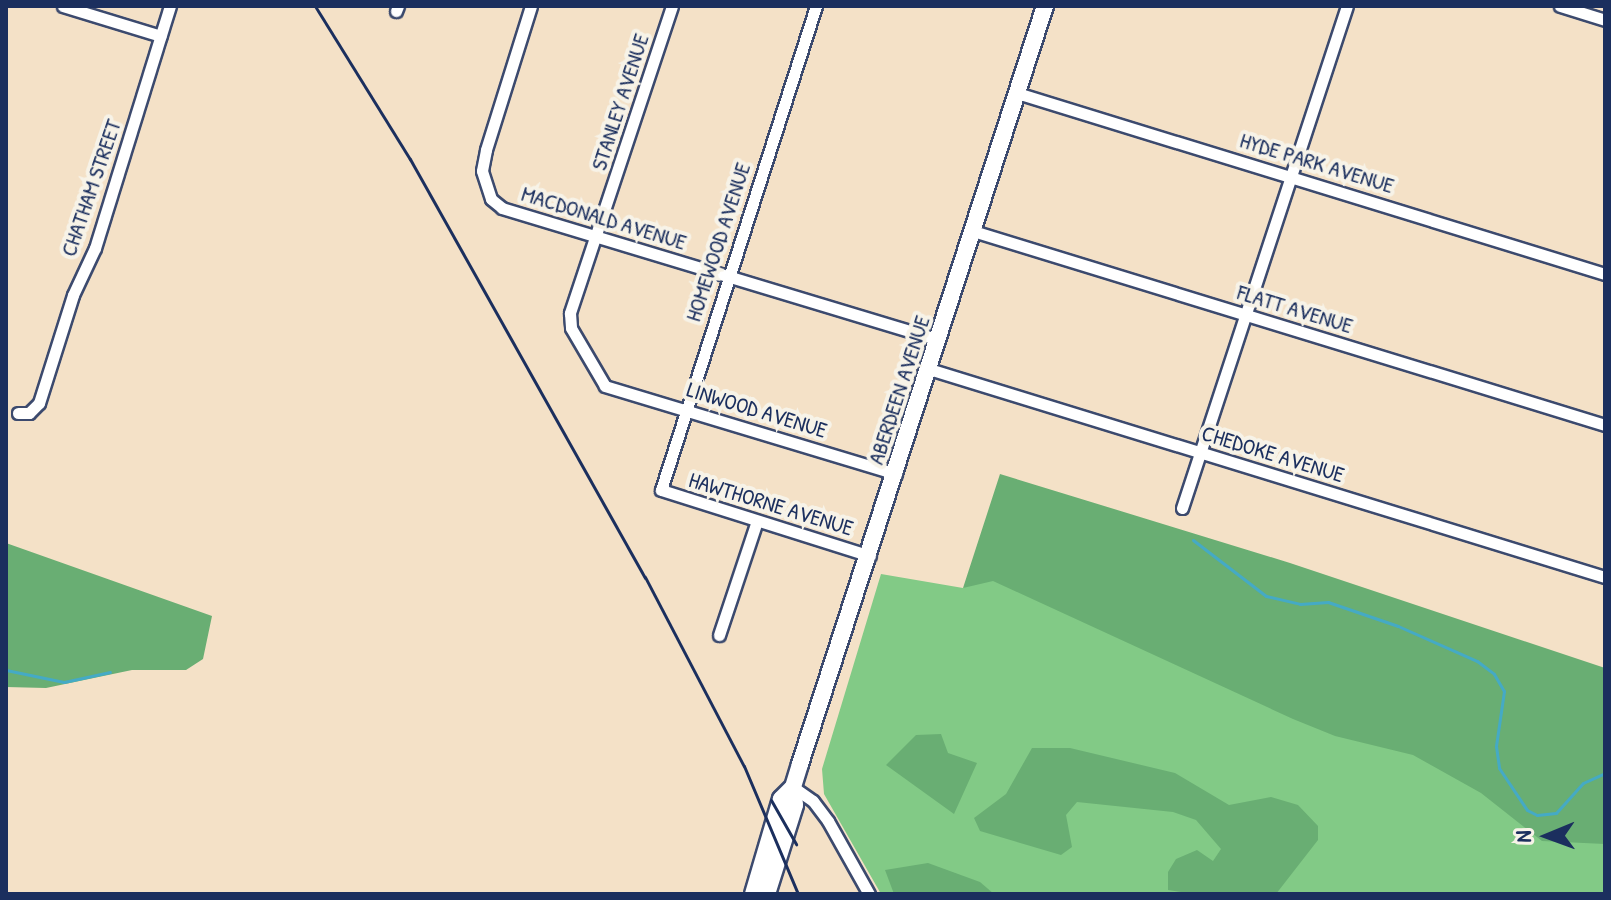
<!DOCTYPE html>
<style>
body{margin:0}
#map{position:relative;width:1611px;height:900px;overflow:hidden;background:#f4e1c7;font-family:"Patrick Hand",sans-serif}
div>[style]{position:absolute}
.green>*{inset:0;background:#82ca86}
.forest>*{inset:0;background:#69ae73}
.stream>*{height:3px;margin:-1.5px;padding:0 1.5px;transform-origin:1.5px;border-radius:1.5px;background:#45aac5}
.roads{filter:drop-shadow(2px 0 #3c4a6e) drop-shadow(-2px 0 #3c4a6e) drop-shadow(0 2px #3c4a6e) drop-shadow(0 -2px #3c4a6e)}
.minor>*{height:11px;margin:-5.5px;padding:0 5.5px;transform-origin:5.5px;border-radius:5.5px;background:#fff}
.secondary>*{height:16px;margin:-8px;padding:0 8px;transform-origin:8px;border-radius:8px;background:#fff}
.rail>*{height:3px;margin:-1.5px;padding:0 1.5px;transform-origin:1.5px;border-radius:1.5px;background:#1b2f5e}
span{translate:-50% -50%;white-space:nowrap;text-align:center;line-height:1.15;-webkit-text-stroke:8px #f7f3e8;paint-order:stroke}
.street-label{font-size:22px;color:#1b2f5e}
.frame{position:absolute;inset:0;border:8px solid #1b2f5e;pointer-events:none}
.north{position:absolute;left:1507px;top:796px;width:80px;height:80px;-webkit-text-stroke:6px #f7f3e8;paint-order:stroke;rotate:269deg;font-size:22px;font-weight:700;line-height:32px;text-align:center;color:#1b2f5e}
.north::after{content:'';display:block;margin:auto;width:28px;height:36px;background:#1b2f5e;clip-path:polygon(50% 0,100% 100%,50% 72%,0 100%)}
</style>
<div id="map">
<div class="green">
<i style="clip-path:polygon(991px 567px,1605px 838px,1605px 894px,881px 894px,824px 794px,822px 769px,881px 574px,963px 588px)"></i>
</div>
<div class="forest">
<i style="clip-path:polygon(1000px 474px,1290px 563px,1605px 668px,1605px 844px,1542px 841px,1481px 793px,1413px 755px,1335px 736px,1293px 719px,993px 581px,963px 588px)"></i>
<i style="clip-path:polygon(6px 543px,212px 616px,203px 659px,186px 670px,132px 670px,46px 688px,6px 687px)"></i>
<i style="clip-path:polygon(941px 734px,948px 753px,977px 763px,954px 814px,886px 765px,916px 735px)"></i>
<i style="clip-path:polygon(1032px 748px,1070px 748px,1175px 773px,1229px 805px,1271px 797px,1298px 805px,1318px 826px,1318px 840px,1276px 894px,1194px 894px,1168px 890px,1168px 872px,1176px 859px,1197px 850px,1213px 861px,1221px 849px,1196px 820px,1173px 812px,1077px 802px,1066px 815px,1072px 847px,1061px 855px,980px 831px,974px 818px,1006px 794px)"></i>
<i style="clip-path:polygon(928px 863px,980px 882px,994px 894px,894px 894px,885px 870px)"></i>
</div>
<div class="stream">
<i style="left:1193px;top:540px;width:92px;rotate:37.5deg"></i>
<i style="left:1266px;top:596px;width:35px;rotate:13deg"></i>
<i style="left:1300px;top:604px;width:28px;rotate:-4deg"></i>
<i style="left:1328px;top:602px;width:74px;rotate:18.9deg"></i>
<i style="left:1398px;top:626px;width:86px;rotate:23.9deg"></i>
<i style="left:1477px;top:661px;width:21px;rotate:37deg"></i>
<i style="left:1494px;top:674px;width:20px;rotate:60deg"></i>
<i style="left:1504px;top:691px;width:56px;rotate:98.3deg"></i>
<i style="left:1496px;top:746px;width:22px;rotate:82deg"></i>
<i style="left:1499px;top:768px;width:50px;rotate:56.3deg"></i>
<i style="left:1527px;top:810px;width:11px;rotate:27deg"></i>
<i style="left:1537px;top:815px;width:19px;rotate:-6deg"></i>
<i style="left:1556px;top:813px;width:40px;rotate:-48deg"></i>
<i style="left:1583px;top:783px;width:24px;rotate:-24deg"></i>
<i style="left:6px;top:670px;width:59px;rotate:11.7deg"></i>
<i style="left:64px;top:682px;width:47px;rotate:-12.3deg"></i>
</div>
<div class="roads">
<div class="minor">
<i style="left:63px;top:6px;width:102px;rotate:17deg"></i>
<i style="left:531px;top:6px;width:151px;rotate:107.4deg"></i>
<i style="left:486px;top:150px;width:21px;rotate:101deg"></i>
<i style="left:482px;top:171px;width:29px;rotate:72deg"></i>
<i style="left:491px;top:199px;width:14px;rotate:39deg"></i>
<i style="left:502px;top:208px;width:456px;rotate:16.8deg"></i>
<i style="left:672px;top:6px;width:324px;rotate:108.4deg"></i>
<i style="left:570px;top:313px;width:15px;rotate:86deg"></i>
<i style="left:571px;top:328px;width:67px;rotate:59.6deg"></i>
<i style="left:605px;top:386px;width:304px;rotate:16.8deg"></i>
<i style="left:816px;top:6px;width:508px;rotate:107.76deg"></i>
<i style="left:661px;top:490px;width:219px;rotate:17.5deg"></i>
<i style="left:1560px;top:6px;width:47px;rotate:17.3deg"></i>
<i style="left:396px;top:11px;width:5px;rotate:-68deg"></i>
<i style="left:1017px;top:93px;width:615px;rotate:17.11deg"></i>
<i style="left:973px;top:231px;width:661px;rotate:17.06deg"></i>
<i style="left:929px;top:369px;width:707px;rotate:17.1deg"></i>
<i style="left:18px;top:413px;width:11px"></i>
<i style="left:29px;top:413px;width:14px;rotate:-45deg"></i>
<i style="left:39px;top:403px;width:113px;rotate:-72.5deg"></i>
<i style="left:73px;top:295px;width:52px;rotate:-64.9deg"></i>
<i style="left:95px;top:248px;width:253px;rotate:-72.8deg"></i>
<i style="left:1182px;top:508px;width:528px;rotate:-71.81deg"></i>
<i style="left:719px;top:635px;width:120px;rotate:-71.6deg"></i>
<i style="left:793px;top:787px;width:24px;rotate:35deg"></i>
<i style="left:813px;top:801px;width:25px;rotate:53deg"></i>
<i style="left:828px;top:821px;width:84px;rotate:60.7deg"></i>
</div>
<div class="secondary">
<i style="left:753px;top:894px;width:99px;rotate:-73.6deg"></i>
<i style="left:781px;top:799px;width:17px;rotate:-45deg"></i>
<i style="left:767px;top:894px;width:93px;rotate:-72.5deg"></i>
<i style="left:795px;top:805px;width:18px;rotate:-96deg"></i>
<i style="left:793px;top:787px;width:24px;rotate:-73deg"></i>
<i style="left:800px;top:764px;width:797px;rotate:-72.09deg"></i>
</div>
</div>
<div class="rail">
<i style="left:315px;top:6px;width:180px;rotate:58.2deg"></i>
<i style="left:410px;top:159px;width:480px;rotate:60.7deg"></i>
<i style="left:645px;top:577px;width:213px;rotate:62.4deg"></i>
<i style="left:744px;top:766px;width:139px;rotate:67.1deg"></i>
<i style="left:771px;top:800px;width:51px;rotate:60.4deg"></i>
</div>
<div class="street-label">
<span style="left:620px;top:102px;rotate:-72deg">STANLEY AVENUE</span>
<span style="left:1317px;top:163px;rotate:17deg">HYDE PARK AVENUE</span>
<span style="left:91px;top:188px;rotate:-71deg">CHATHAM STREET</span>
<span style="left:604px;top:218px;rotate:17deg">MACDONALD AVENUE</span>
<span style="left:718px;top:242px;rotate:-72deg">HOMEWOOD AVENUE</span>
<span style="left:1295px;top:309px;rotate:17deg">FLATT AVENUE</span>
<span style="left:899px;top:390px;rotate:-72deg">ABERDEEN AVENUE</span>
<span style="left:757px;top:410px;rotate:17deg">LINWOOD AVENUE</span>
<span style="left:1273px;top:454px;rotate:17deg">CHEDOKE AVENUE</span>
<span style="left:771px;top:504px;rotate:17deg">HAWTHORNE AVENUE</span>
</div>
<div class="frame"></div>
<div class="north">N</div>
</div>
